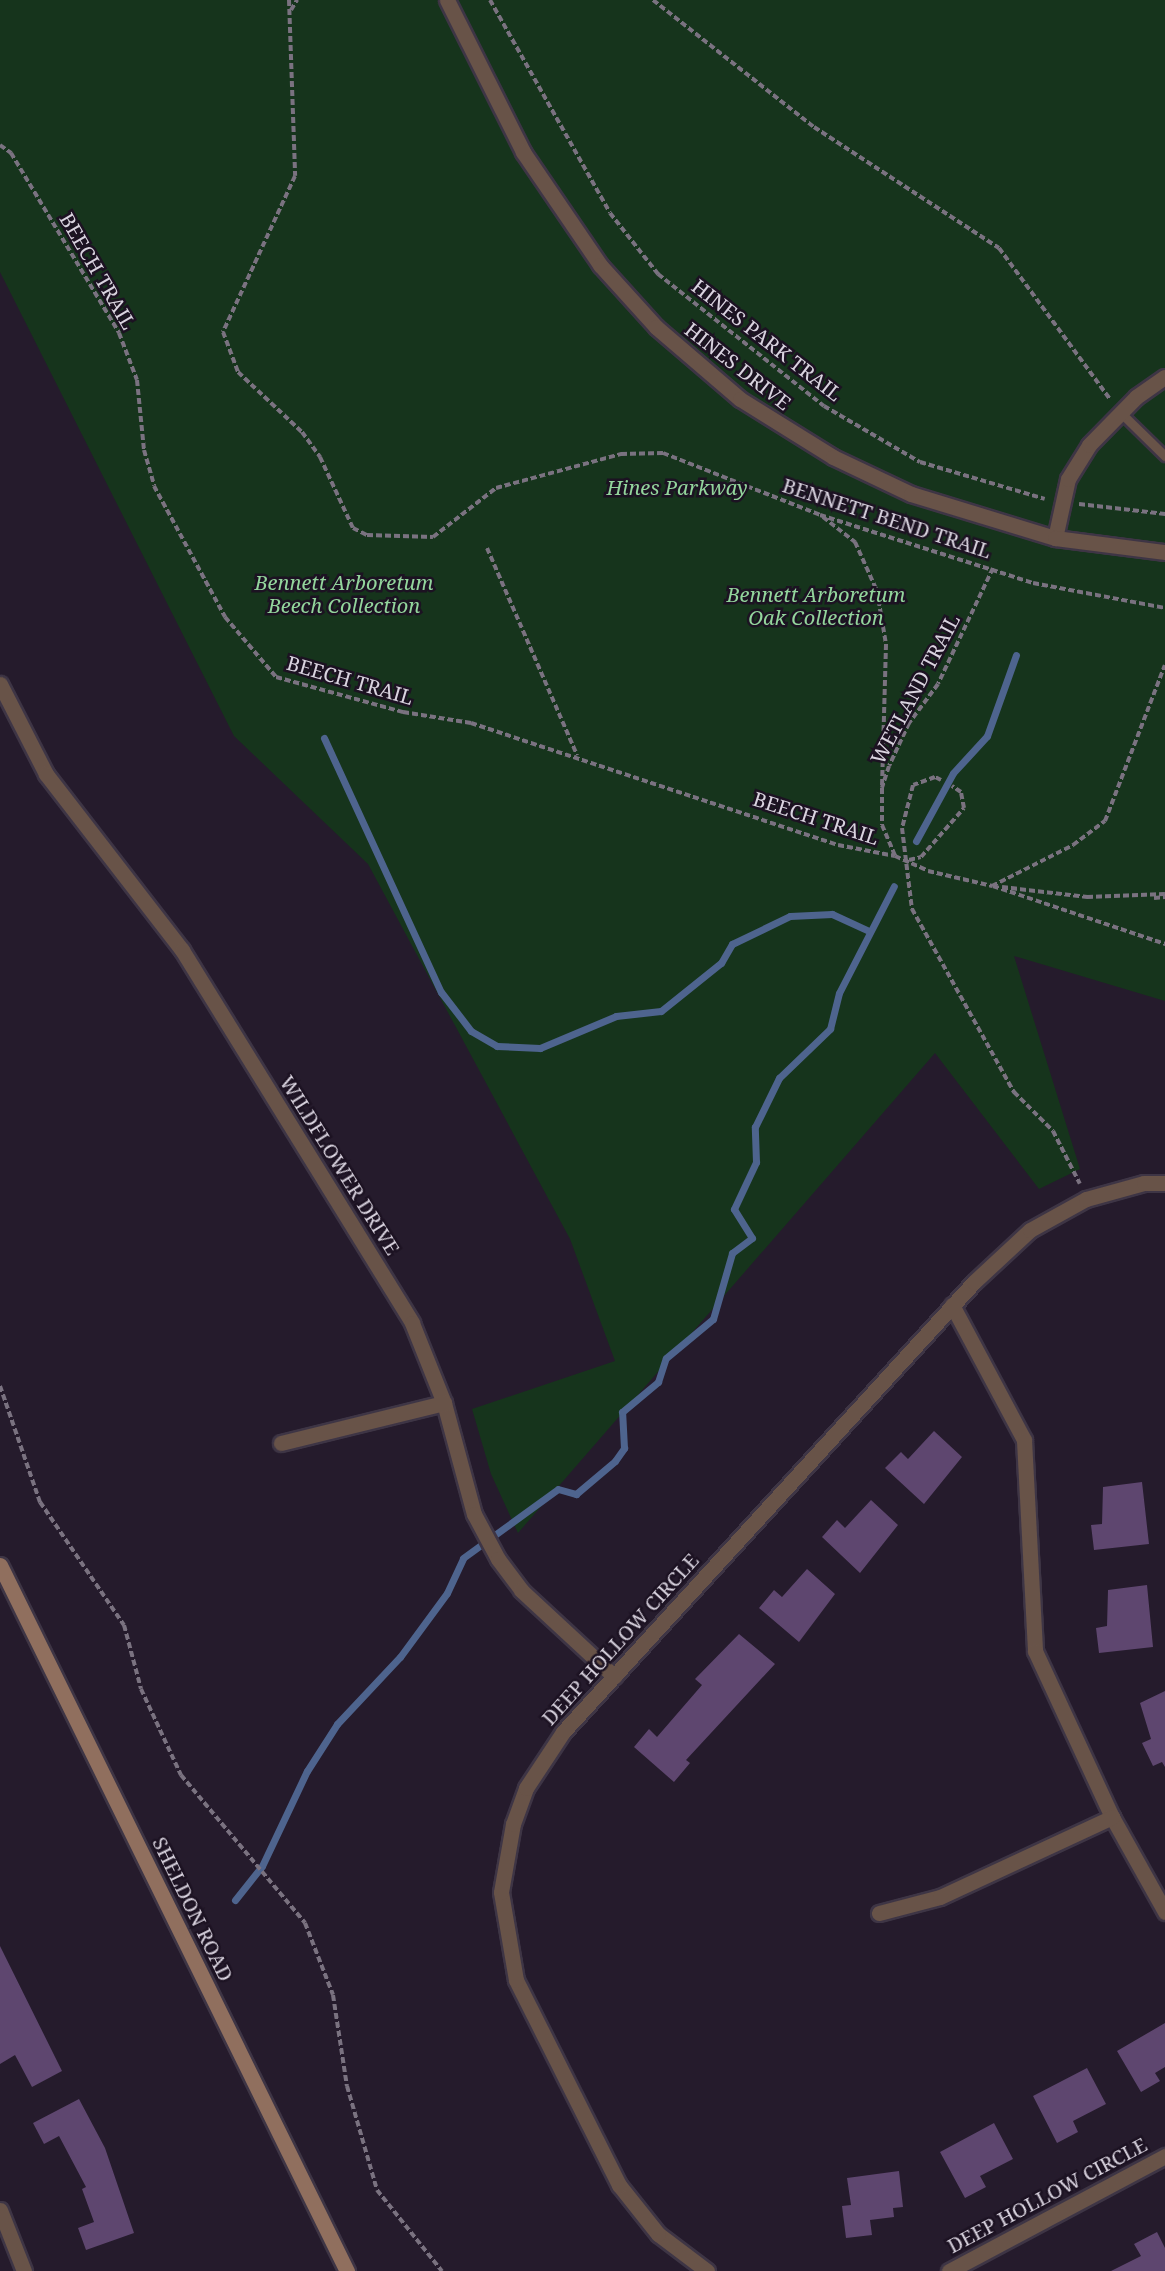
<!DOCTYPE html>
<style>
body{margin:0}
#map{position:relative;width:1165px;height:2271px;overflow:hidden;background:#251b2c;font-family:"Noto Serif",serif}
div>[style]{position:absolute}
.green>*{inset:0;background:#16341c}
.stream>*{height:7px;margin:-3.5px;padding:0 3.5px;transform-origin:3.5px;border-radius:3.5px;background:#4e648e}
.building>*{inset:0;background:#5e466f}
.path>*{height:4px;margin-top:-2px;transform-origin:0;background:repeating-linear-gradient(90deg,#7a7280 0 6px,transparent 0 9px)}
.roads{filter:drop-shadow(2px 0 #3e3545) drop-shadow(-2px 0 #3e3545) drop-shadow(0 2px #3e3545) drop-shadow(0 -2px #3e3545)}
.service>*{height:9px;margin:-4.5px;padding:0 4.5px;transform-origin:4.5px;border-radius:4.5px;background:#685348}
.minor>*{height:15px;margin:-7.5px;padding:0 7.5px;transform-origin:7.5px;border-radius:7.5px;background:#685348}
.tertiary>*{height:15px;margin:-7.5px;padding:0 7.5px;transform-origin:7.5px;border-radius:7.5px;background:#685348}
.secondary>*{height:15px;margin:-7.5px;padding:0 7.5px;transform-origin:7.5px;border-radius:7.5px;background:#906f5e}
span{translate:-50% -50%;white-space:nowrap;text-align:center;line-height:1.15;-webkit-text-stroke:5px #1c1222;paint-order:stroke}
.street-label{font-size:20px;color:#d9d3df}
.park-label{font-size:20px;color:#93d59c;font-style:italic}
</style>
<div id="map">
<div class="green">
<i style="clip-path:polygon(0 0,1165px 0,1165px 1001px,1014px 956px,1080px 1169px,1039px 1189px,935px 1053px,518px 1533px,491px 1474px,472px 1409px,615px 1361px,570px 1239px,368px 864px,234px 736px,0 272px)"></i>
</div>
<div class="stream">
<i style="left:324px;top:738px;width:280px;rotate:65.3deg"></i>
<i style="left:441px;top:992px;width:49px;rotate:52.4deg"></i>
<i style="left:471px;top:1031px;width:30px;rotate:30deg"></i>
<i style="left:497px;top:1046px;width:43px;rotate:2.7deg"></i>
<i style="left:540px;top:1048px;width:82px;rotate:-22.8deg"></i>
<i style="left:616px;top:1016px;width:45px;rotate:-6.3deg"></i>
<i style="left:661px;top:1011px;width:77px;rotate:-38.7deg"></i>
<i style="left:721px;top:963px;width:22px;rotate:-60deg"></i>
<i style="left:732px;top:944px;width:64px;rotate:-25.8deg"></i>
<i style="left:790px;top:916px;width:42px;rotate:-2.7deg"></i>
<i style="left:832px;top:914px;width:41px;rotate:24.7deg"></i>
<i style="left:916px;top:841px;width:77px;rotate:-61.4deg"></i>
<i style="left:953px;top:773px;width:50px;rotate:-47.4deg"></i>
<i style="left:987px;top:736px;width:86px;rotate:-70.3deg"></i>
<i style="left:235px;top:1900px;width:43px;rotate:-51.5deg"></i>
<i style="left:262px;top:1866px;width:105px;rotate:-64.7deg"></i>
<i style="left:307px;top:1771px;width:56px;rotate:-57.4deg"></i>
<i style="left:337px;top:1724px;width:92px;rotate:-46.8deg"></i>
<i style="left:400px;top:1657px;width:79px;rotate:-53.7deg"></i>
<i style="left:447px;top:1593px;width:38px;rotate:-65deg"></i>
<i style="left:463px;top:1558px;width:117px;rotate:-36deg"></i>
<i style="left:558px;top:1489px;width:19px;rotate:16deg"></i>
<i style="left:576px;top:1494px;width:51px;rotate:-40.2deg"></i>
<i style="left:615px;top:1461px;width:16px;rotate:-55deg"></i>
<i style="left:624px;top:1448px;width:36px;rotate:-93deg"></i>
<i style="left:622px;top:1412px;width:47px;rotate:-39.8deg"></i>
<i style="left:658px;top:1382px;width:25px;rotate:-72deg"></i>
<i style="left:666px;top:1358px;width:61px;rotate:-39.7deg"></i>
<i style="left:713px;top:1319px;width:69px;rotate:-73.9deg"></i>
<i style="left:732px;top:1253px;width:25px;rotate:-37deg"></i>
<i style="left:752px;top:1238px;width:34px;rotate:-122deg"></i>
<i style="left:734px;top:1209px;width:52px;rotate:-64.9deg"></i>
<i style="left:756px;top:1162px;width:35px;rotate:-92deg"></i>
<i style="left:755px;top:1127px;width:55px;rotate:-63.9deg"></i>
<i style="left:779px;top:1078px;width:71px;rotate:-43.9deg"></i>
<i style="left:830px;top:1029px;width:37px;rotate:-76deg"></i>
<i style="left:839px;top:993px;width:120px;rotate:-62.8deg"></i>
</div>
<div class="building">
<i style="clip-path:polygon(934px 1431px,962px 1457px,924px 1504px,885px 1468px,901px 1452px,908px 1459px)"></i>
<i style="clip-path:polygon(1142px 1482px,1149px 1544px,1094px 1550px,1091px 1525px,1102px 1524px,1103px 1487px)"></i>
<i style="clip-path:polygon(871px 1500px,898px 1525px,860px 1573px,822px 1537px,837px 1520px,845px 1528px)"></i>
<i style="clip-path:polygon(807px 1569px,835px 1594px,799px 1642px,759px 1608px,774px 1590px,782px 1597px)"></i>
<i style="clip-path:polygon(1147px 1585px,1153px 1647px,1099px 1653px,1096px 1628px,1107px 1626px,1108px 1590px)"></i>
<i style="clip-path:polygon(739px 1634px,775px 1664px,686px 1760px,690px 1763px,674px 1782px,634px 1747px,649px 1729px,657px 1737px,702px 1685px,695px 1679px)"></i>
<i style="clip-path:polygon(1165px 1691px,1165px 1767px,1162px 1762px,1153px 1766px,1142px 1743px,1151px 1739px,1140px 1703px)"></i>
<i style="clip-path:polygon(0 1946px,62px 2071px,32px 2087px,15px 2055px,0 2064px)"></i>
<i style="clip-path:polygon(1165px 2023px,1165px 2067px,1155px 2073px,1160px 2081px,1141px 2092px,1117px 2051px)"></i>
<i style="clip-path:polygon(1087px 2068px,1106px 2104px,1073px 2121px,1078px 2132px,1057px 2143px,1033px 2096px)"></i>
<i style="clip-path:polygon(79px 2099px,105px 2148px,134px 2233px,86px 2250px,78px 2228px,94px 2222px,82px 2189px,86px 2187px,59px 2136px,44px 2144px,33px 2123px)"></i>
<i style="clip-path:polygon(994px 2123px,1013px 2159px,980px 2176px,986px 2187px,965px 2198px,940px 2152px)"></i>
<i style="clip-path:polygon(899px 2171px,903px 2207px,893px 2208px,894px 2217px,870px 2220px,872px 2235px,846px 2238px,842px 2206px,851px 2205px,847px 2178px)"></i>
<i style="clip-path:polygon(1157px 2232px,1165px 2248px,1165px 2271px,1111px 2271px,1141px 2256px,1134px 2244px)"></i>
</div>
<div class="path">
<i style="left:289px;top:0;width:176px;rotate:88deg"></i>
<i style="left:295px;top:176px;width:172px;rotate:114.8deg"></i>
<i style="left:223px;top:332px;width:43px;rotate:69.4deg"></i>
<i style="left:238px;top:372px;width:88px;rotate:43.2deg"></i>
<i style="left:302px;top:432px;width:31px;rotate:54deg"></i>
<i style="left:320px;top:457px;width:78px;rotate:65.1deg"></i>
<i style="left:353px;top:528px;width:16px;rotate:27deg"></i>
<i style="left:367px;top:535px;width:66px;rotate:1.7deg"></i>
<i style="left:433px;top:537px;width:80px;rotate:-37.9deg"></i>
<i style="left:496px;top:488px;width:130px;rotate:-15.2deg"></i>
<i style="left:621px;top:454px;width:42px;rotate:-1.4deg"></i>
<i style="left:663px;top:453px;width:169px;rotate:21.5deg"></i>
<i style="left:820px;top:515px;width:224px;rotate:17.7deg"></i>
<i style="left:1033px;top:583px;width:134px;rotate:10.7deg"></i>
<i style="left:490px;top:0;width:244px;rotate:60.6deg"></i>
<i style="left:610px;top:213px;width:78px;rotate:51.8deg"></i>
<i style="left:658px;top:274px;width:212px;rotate:38.5deg"></i>
<i style="left:824px;top:406px;width:111px;rotate:30.3deg"></i>
<i style="left:920px;top:462px;width:130px;rotate:16.5deg"></i>
<i style="left:653px;top:0;width:205px;rotate:38.3deg"></i>
<i style="left:814px;top:127px;width:221px;rotate:33.2deg"></i>
<i style="left:999px;top:248px;width:187px;rotate:53.7deg"></i>
<i style="left:291px;top:10px;width:12px;rotate:-59deg"></i>
<i style="left:0;top:145px;width:14px;rotate:36deg"></i>
<i style="left:11px;top:153px;width:210px;rotate:59deg"></i>
<i style="left:119px;top:333px;width:50px;rotate:69deg"></i>
<i style="left:137px;top:380px;width:70px;rotate:84.3deg"></i>
<i style="left:144px;top:450px;width:37px;rotate:74deg"></i>
<i style="left:154px;top:486px;width:149px;rotate:61.5deg"></i>
<i style="left:225px;top:617px;width:79px;rotate:49.6deg"></i>
<i style="left:276px;top:677px;width:132px;rotate:15.4deg"></i>
<i style="left:403px;top:712px;width:69px;rotate:9.2deg"></i>
<i style="left:471px;top:723px;width:387px;rotate:18.4deg"></i>
<i style="left:838px;top:845px;width:58px;rotate:10.9deg"></i>
<i style="left:1079px;top:504px;width:87px;rotate:6.6deg"></i>
<i style="left:823px;top:517px;width:41px;rotate:38deg"></i>
<i style="left:855px;top:542px;width:54px;rotate:65.8deg"></i>
<i style="left:877px;top:591px;width:54px;rotate:80.4deg"></i>
<i style="left:886px;top:644px;width:141px;rotate:91.6deg"></i>
<i style="left:487px;top:548px;width:226px;rotate:66.5deg"></i>
<i style="left:993px;top:568px;width:128px;rotate:115.4deg"></i>
<i style="left:938px;top:684px;width:49px;rotate:126.6deg"></i>
<i style="left:909px;top:723px;width:47px;rotate:114.9deg"></i>
<i style="left:889px;top:766px;width:23px;rotate:108deg"></i>
<i style="left:882px;top:788px;width:37px;rotate:90deg"></i>
<i style="left:882px;top:825px;width:34px;rotate:67deg"></i>
<i style="left:895px;top:856px;width:36px;rotate:24deg"></i>
<i style="left:928px;top:871px;width:66px;rotate:13.2deg"></i>
<i style="left:992px;top:886px;width:91px;rotate:-26.8deg"></i>
<i style="left:1073px;top:845px;width:40px;rotate:-37deg"></i>
<i style="left:1105px;top:821px;width:167px;rotate:-69deg"></i>
<i style="left:941px;top:780px;width:7px;rotate:-153deg"></i>
<i style="left:935px;top:777px;width:23px;rotate:160deg"></i>
<i style="left:913px;top:785px;width:44px;rotate:104.3deg"></i>
<i style="left:902px;top:828px;width:82px;rotate:83deg"></i>
<i style="left:912px;top:909px;width:210px;rotate:60.9deg"></i>
<i style="left:1014px;top:1092px;width:55px;rotate:45deg"></i>
<i style="left:1053px;top:1131px;width:59px;rotate:63deg"></i>
<i style="left:909px;top:860px;width:12px;rotate:-14deg"></i>
<i style="left:921px;top:857px;width:65px;rotate:-48.7deg"></i>
<i style="left:964px;top:808px;width:16px;rotate:-101deg"></i>
<i style="left:961px;top:792px;width:11px;rotate:-146deg"></i>
<i style="left:993px;top:886px;width:182px;rotate:18.6deg"></i>
<i style="left:1002px;top:887px;width:86px;rotate:6.7deg"></i>
<i style="left:1087px;top:897px;width:78px;rotate:-2.2deg"></i>
<i style="left:1154px;top:898px;width:11px;rotate:-5deg"></i>
<i style="left:0;top:1386px;width:123px;rotate:71deg"></i>
<i style="left:40px;top:1502px;width:149px;rotate:55.7deg"></i>
<i style="left:124px;top:1625px;width:66px;rotate:75.1deg"></i>
<i style="left:141px;top:1689px;width:95px;rotate:65.1deg"></i>
<i style="left:181px;top:1775px;width:193px;rotate:50deg"></i>
<i style="left:305px;top:1923px;width:77px;rotate:68.7deg"></i>
<i style="left:333px;top:1995px;width:92px;rotate:81.3deg"></i>
<i style="left:347px;top:2086px;width:108px;rotate:73.9deg"></i>
<i style="left:377px;top:2190px;width:104px;rotate:51.3deg"></i>
</div>
<div class="roads">
<div class="service">
<i style="left:1120px;top:412px;width:63px;rotate:44.4deg"></i>
</div>
<div class="minor">
<i style="left:1055px;top:538px;width:60px;rotate:-77.6deg"></i>
<i style="left:1068px;top:479px;width:40px;rotate:-58deg"></i>
<i style="left:1089px;top:445px;width:67px;rotate:-45.6deg"></i>
<i style="left:1136px;top:397px;width:35px;rotate:-35deg"></i>
<i style="left:0;top:684px;width:101px;rotate:62.9deg"></i>
<i style="left:46px;top:774px;width:222px;rotate:52.3deg"></i>
<i style="left:182px;top:950px;width:438px;rotate:58.3deg"></i>
<i style="left:412px;top:1323px;width:86px;rotate:68.2deg"></i>
<i style="left:444px;top:1403px;width:115px;rotate:74.9deg"></i>
<i style="left:474px;top:1514px;width:51px;rotate:61.9deg"></i>
<i style="left:498px;top:1559px;width:39px;rotate:53deg"></i>
<i style="left:521px;top:1590px;width:127px;rotate:42.8deg"></i>
<i style="left:952px;top:1305px;width:153px;rotate:61.9deg"></i>
<i style="left:1024px;top:1440px;width:211px;rotate:87deg"></i>
<i style="left:1035px;top:1651px;width:183px;rotate:65.1deg"></i>
<i style="left:1112px;top:1817px;width:109px;rotate:60.8deg"></i>
<i style="left:281px;top:1443px;width:168px;rotate:-13.8deg"></i>
<i style="left:879px;top:1913px;width:63px;rotate:-14.7deg"></i>
<i style="left:940px;top:1897px;width:190px;rotate:-24.9deg"></i>
<i style="left:0;top:2210px;width:66px;rotate:68.5deg"></i>
<i style="left:707px;top:2271px;width:61px;rotate:-142.9deg"></i>
<i style="left:658px;top:2234px;width:63px;rotate:-128.5deg"></i>
<i style="left:619px;top:2185px;width:229px;rotate:-116.7deg"></i>
<i style="left:516px;top:1980px;width:89px;rotate:-99.7deg"></i>
<i style="left:501px;top:1892px;width:69px;rotate:-80deg"></i>
<i style="left:513px;top:1824px;width:38px;rotate:-70deg"></i>
<i style="left:526px;top:1788px;width:67px;rotate:-56.5deg"></i>
<i style="left:563px;top:1732px;width:609px;rotate:-47.59deg"></i>
<i style="left:974px;top:1282px;width:76px;rotate:-42.9deg"></i>
<i style="left:1030px;top:1230px;width:64px;rotate:-29deg"></i>
<i style="left:1086px;top:1199px;width:60px;rotate:-15.4deg"></i>
<i style="left:1144px;top:1183px;width:21px"></i>
<i style="left:949px;top:2271px;width:245px;rotate:-28deg"></i>
</div>
<div class="tertiary">
<i style="left:447px;top:0;width:170px;rotate:63.4deg"></i>
<i style="left:523px;top:152px;width:137px;rotate:55.7deg"></i>
<i style="left:600px;top:265px;width:84px;rotate:47.9deg"></i>
<i style="left:656px;top:327px;width:111px;rotate:40.6deg"></i>
<i style="left:740px;top:399px;width:110px;rotate:31.9deg"></i>
<i style="left:833px;top:457px;width:86px;rotate:25.4deg"></i>
<i style="left:911px;top:494px;width:151px;rotate:17deg"></i>
<i style="left:1055px;top:538px;width:111px;rotate:7.3deg"></i>
</div>
<div class="secondary">
<i style="left:0;top:1565px;width:787px;rotate:63.83deg"></i>
</div>
</div>
<div class="street-label">
<span style="left:98px;top:271px;rotate:60deg">BEECH TRAIL</span>
<span style="left:767px;top:340px;rotate:38deg">HINES PARK TRAIL</span>
<span style="left:738px;top:366px;rotate:38deg">HINES DRIVE</span>
<span style="left:887px;top:518px;rotate:18deg">BENNETT BEND TRAIL</span>
<span style="left:350px;top:680px;rotate:16deg">BEECH TRAIL</span>
<span style="left:915px;top:689px;rotate:-62deg">WETLAND TRAIL</span>
<span style="left:816px;top:818px;rotate:18deg">BEECH TRAIL</span>
<span style="left:340px;top:1165px;rotate:58deg">WILDFLOWER DRIVE</span>
<span style="left:620px;top:1639px;rotate:-48deg">DEEP HOLLOW CIRCLE</span>
<span style="left:193px;top:1909px;rotate:64deg">SHELDON ROAD</span>
<span style="left:1047px;top:2195px;rotate:-28deg">DEEP HOLLOW CIRCLE</span>
</div>
<div class="park-label">
<span style="left:677px;top:487px">Hines Parkway</span>
<span style="left:344px;top:594px">Bennett Arboretum<br>Beech Collection</span>
<span style="left:816px;top:606px">Bennett Arboretum<br>Oak Collection</span>
</div>
</div>
